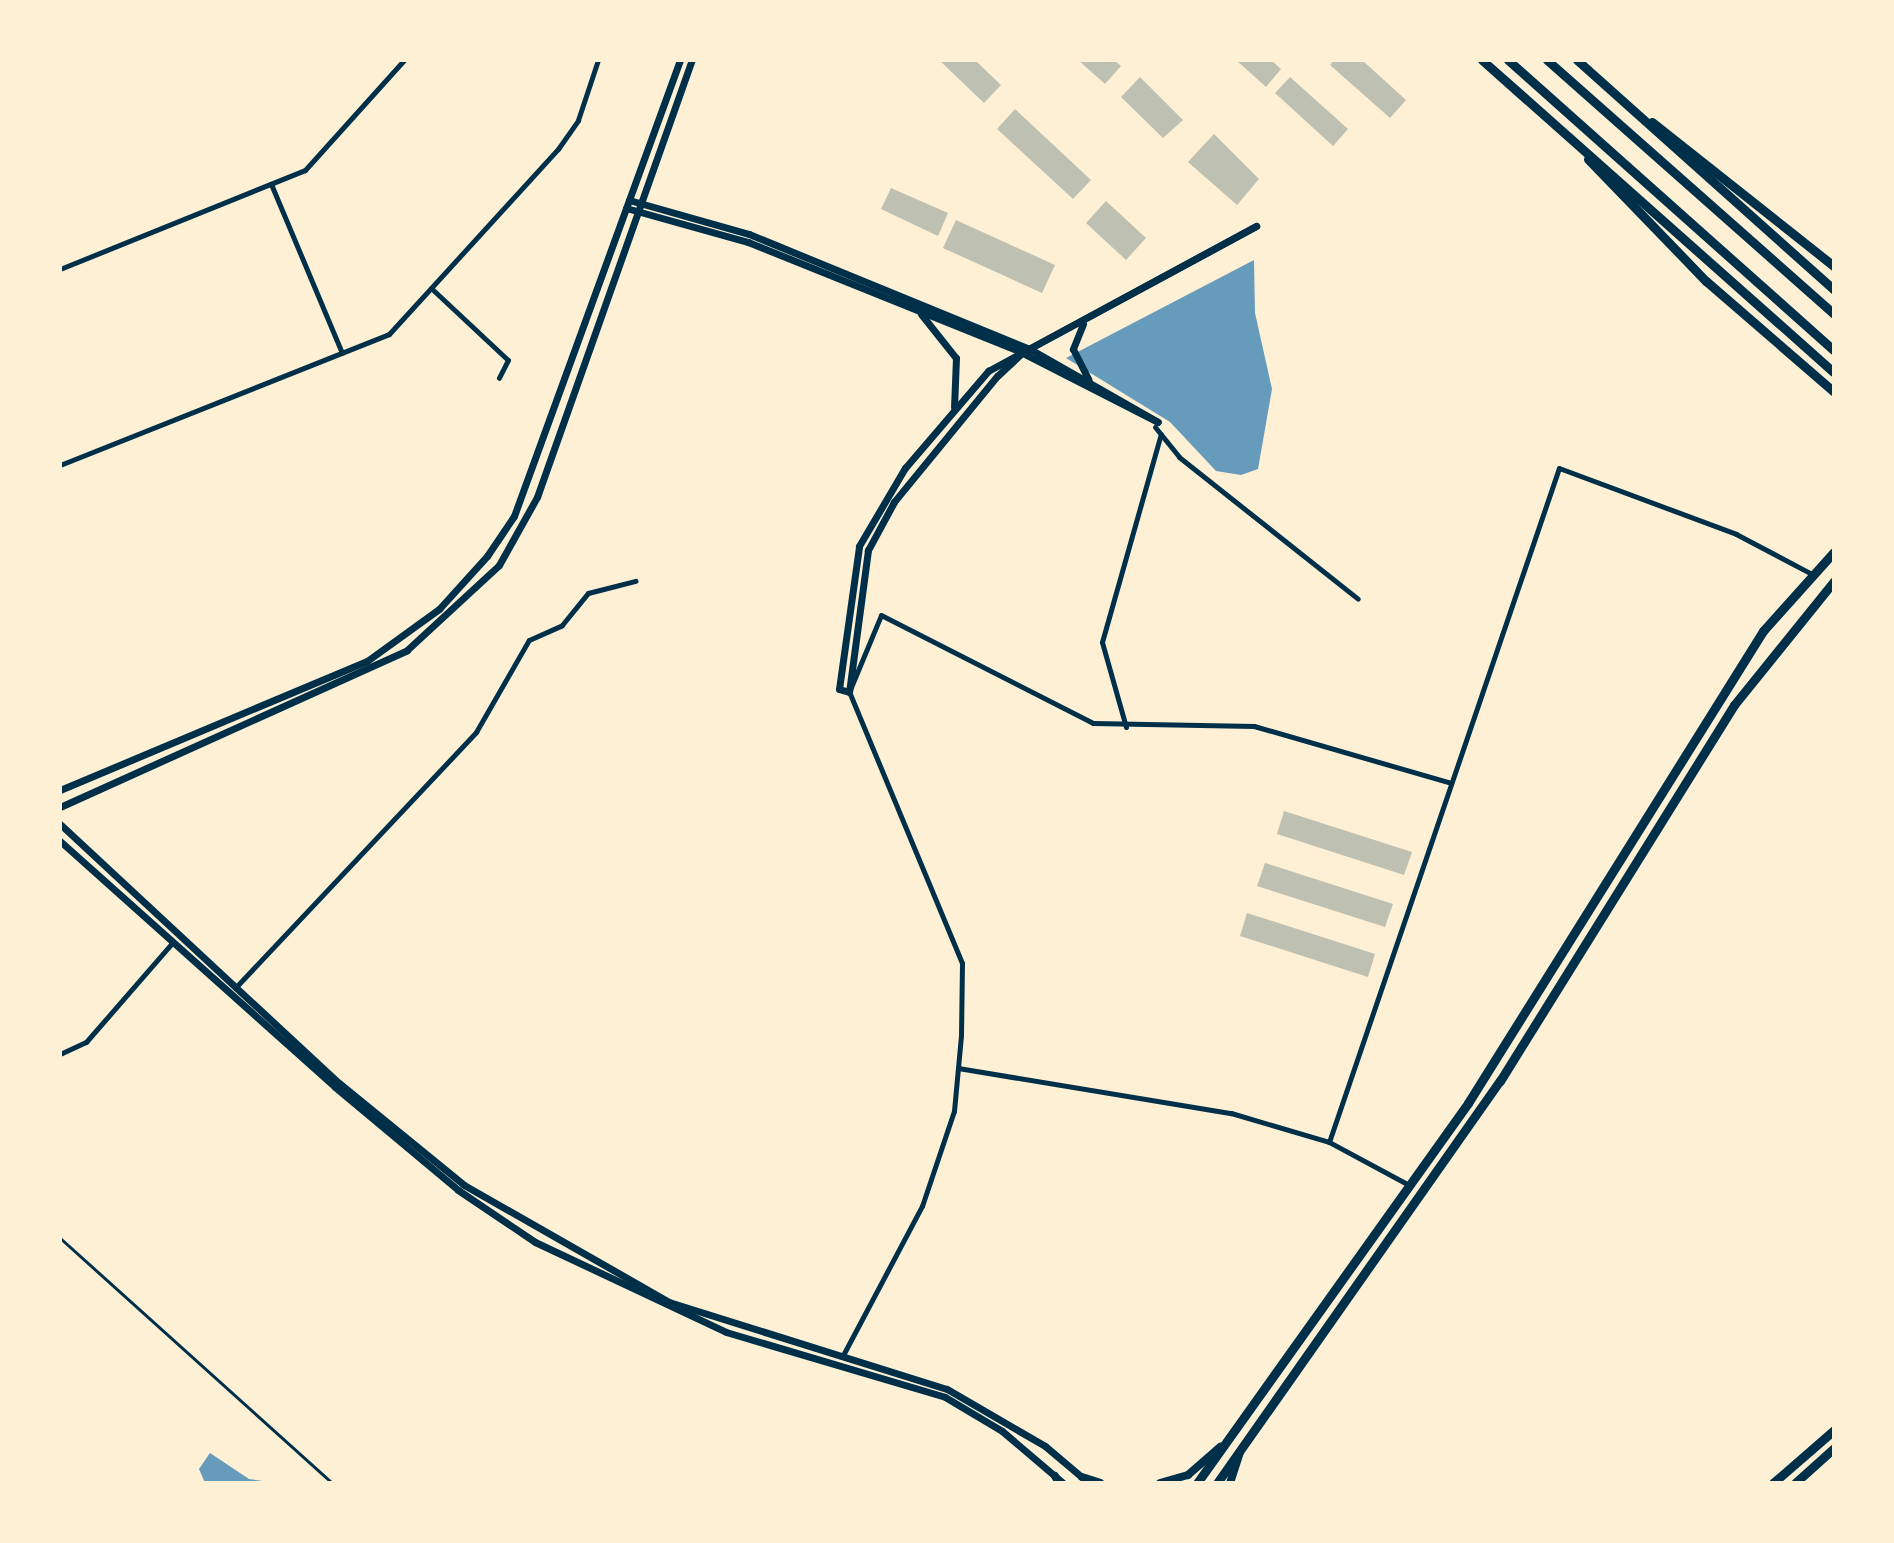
<!DOCTYPE html>
<style>
body{margin:0}
#map{position:relative;width:1894px;height:1543px;overflow:hidden;background:#fdf0d5;font-family:"Archivo Narrow",sans-serif}
div>[style]{position:absolute}
.water>*{inset:0;background:#669bbc}
.building>*{inset:0;background:#bec0b2}
.service>*{height:3px;margin:-1.5px;padding:0 1.5px;transform-origin:1.5px;border-radius:1.5px;background:#003049}
.minor>*{height:5px;margin:-2.5px;padding:0 2.5px;transform-origin:2.5px;border-radius:2.5px;background:#003049}
.tertiary>*{height:7px;margin:-3.5px;padding:0 3.5px;transform-origin:3.5px;border-radius:3.5px;background:#003049}
.secondary>*{height:8px;margin:-4px;padding:0 4px;transform-origin:4px;border-radius:4px;background:#003049}
.primary>*{height:9px;margin:-4.5px;padding:0 4.5px;transform-origin:4.5px;border-radius:4.5px;background:#003049}
.trunk>*{height:9px;margin:-4.5px;padding:0 4.5px;transform-origin:4.5px;border-radius:4.5px;background:#003049}
span{translate:-50% -50%;white-space:nowrap;text-align:center;line-height:1.15;-webkit-text-stroke:7px #fdf0d5;paint-order:stroke}
.frame{position:absolute;inset:0;border:62px solid #fdf0d5;pointer-events:none}
</style>
<div id="map">
<div class="water">
<i style="clip-path:polygon(1254px 260px,1255px 313px,1272px 389px,1258px 469px,1241px 475px,1216px 471px,1170px 422px,1066px 358px)"></i>
<i style="clip-path:polygon(210px 1453px,249px 1479px,276px 1483px,205px 1483px,199px 1469px)"></i>
</div>
<div class="building">
<i style="clip-path:polygon(939px 60px,975px 60px,1001px 85px,984px 103px)"></i>
<i style="clip-path:polygon(1078px 60px,1114px 60px,1121px 66px,1105px 84px)"></i>
<i style="clip-path:polygon(1236px 60px,1271px 60px,1281px 69px,1266px 87px)"></i>
<i style="clip-path:polygon(1334px 60px,1362px 60px,1406px 100px,1390px 118px,1330px 65px)"></i>
<i style="clip-path:polygon(1140px 77px,1183px 120px,1163px 138px,1121px 97px)"></i>
<i style="clip-path:polygon(1290px 77px,1348px 129px,1333px 146px,1275px 93px)"></i>
<i style="clip-path:polygon(1015px 109px,1091px 180px,1073px 199px,997px 129px)"></i>
<i style="clip-path:polygon(1214px 134px,1259px 179px,1237px 205px,1188px 162px)"></i>
<i style="clip-path:polygon(891px 188px,948px 213px,938px 236px,881px 209px)"></i>
<i style="clip-path:polygon(1106px 201px,1146px 238px,1126px 260px,1086px 223px)"></i>
<i style="clip-path:polygon(956px 220px,1055px 265px,1042px 293px,943px 248px)"></i>
<i style="clip-path:polygon(1284px 811px,1412px 852px,1404px 875px,1277px 834px)"></i>
<i style="clip-path:polygon(1265px 863px,1393px 904px,1385px 927px,1257px 886px)"></i>
<i style="clip-path:polygon(1247px 913px,1375px 954px,1368px 977px,1240px 936px)"></i>
</div>
<div class="service">
<i style="left:60px;top:1238px;width:366px;rotate:42deg"></i>
</div>
<div class="minor">
<i style="left:271px;top:184px;width:183px;rotate:67.2deg"></i>
<i style="left:60px;top:269px;width:264px;rotate:-22deg"></i>
<i style="left:305px;top:170px;width:148px;rotate:-48deg"></i>
<i style="left:431px;top:288px;width:105px;rotate:43.1deg"></i>
<i style="left:508px;top:360px;width:20px;rotate:117deg"></i>
<i style="left:1155px;top:427px;width:38px;rotate:51deg"></i>
<i style="left:1179px;top:457px;width:228px;rotate:38.4deg"></i>
<i style="left:60px;top:465px;width:354px;rotate:-21.7deg"></i>
<i style="left:389px;top:334px;width:251px;rotate:-47.6deg"></i>
<i style="left:558px;top:149px;width:35px;rotate:-55deg"></i>
<i style="left:578px;top:120px;width:63px;rotate:-71.6deg"></i>
<i style="left:1126px;top:727px;width:88px;rotate:-105.8deg"></i>
<i style="left:1102px;top:642px;width:216px;rotate:-74.2deg"></i>
<i style="left:235px;top:988px;width:352px;rotate:-46.7deg"></i>
<i style="left:476px;top:732px;width:106px;rotate:-60.1deg"></i>
<i style="left:529px;top:640px;width:36px;rotate:-24deg"></i>
<i style="left:562px;top:625px;width:41px;rotate:-50.9deg"></i>
<i style="left:588px;top:593px;width:49px;rotate:-14.3deg"></i>
<i style="left:60px;top:1054px;width:29px;rotate:-25deg"></i>
<i style="left:86px;top:1042px;width:131px;rotate:-49deg"></i>
<i style="left:958px;top:1068px;width:277px;rotate:9.4deg"></i>
<i style="left:1231px;top:1113px;width:102px;rotate:16.5deg"></i>
<i style="left:1409px;top:1185px;width:91px;rotate:-151.7deg"></i>
<i style="left:1329px;top:1142px;width:712px;rotate:-71.16deg"></i>
<i style="left:1559px;top:468px;width:189px;rotate:20.4deg"></i>
<i style="left:1736px;top:534px;width:86px;rotate:27.8deg"></i>
<i style="left:842px;top:1357px;width:171px;rotate:-62.1deg"></i>
<i style="left:922px;top:1206px;width:100px;rotate:-71.4deg"></i>
<i style="left:954px;top:1111px;width:76px;rotate:-84.7deg"></i>
<i style="left:961px;top:1035px;width:72px;rotate:-89.2deg"></i>
<i style="left:962px;top:963px;width:294px;rotate:-112.6deg"></i>
<i style="left:849px;top:692px;width:83px;rotate:-67.4deg"></i>
<i style="left:881px;top:615px;width:238px;rotate:27deg"></i>
<i style="left:1093px;top:723px;width:161px;rotate:1.1deg"></i>
<i style="left:1254px;top:726px;width:205px;rotate:16.1deg"></i>
</div>
<div class="tertiary">
<i style="left:629px;top:200px;width:125px;rotate:15.8deg"></i>
<i style="left:749px;top:234px;width:304px;rotate:22.3deg"></i>
<i style="left:1030px;top:349px;width:147px;rotate:29.7deg"></i>
<i style="left:626px;top:208px;width:127px;rotate:15.6deg"></i>
<i style="left:748px;top:242px;width:290px;rotate:21.9deg"></i>
<i style="left:1017px;top:350px;width:158px;rotate:27.1deg"></i>
<i style="left:1256px;top:226px;width:265px;rotate:151.6deg"></i>
<i style="left:1023px;top:352px;width:35px;rotate:137deg"></i>
<i style="left:997px;top:376px;width:163px;rotate:129.3deg"></i>
<i style="left:894px;top:502px;width:55px;rotate:118.4deg"></i>
<i style="left:868px;top:550px;width:143px;rotate:97.6deg"></i>
<i style="left:849px;top:692px;width:10px;rotate:-163deg"></i>
<i style="left:839px;top:689px;width:144px;rotate:-82deg"></i>
<i style="left:859px;top:546px;width:91px;rotate:-59.5deg"></i>
<i style="left:905px;top:468px;width:128px;rotate:-49.4deg"></i>
<i style="left:988px;top:371px;width:305px;rotate:-28.4deg"></i>
<i style="left:921px;top:314px;width:56px;rotate:51.5deg"></i>
<i style="left:956px;top:358px;width:49px;rotate:92.3deg"></i>
<i style="left:1083px;top:324px;width:27px;rotate:112deg"></i>
<i style="left:1073px;top:349px;width:34px;rotate:63deg"></i>
<i style="left:60px;top:790px;width:333px;rotate:-22.8deg"></i>
<i style="left:367px;top:661px;width:89px;rotate:-35.8deg"></i>
<i style="left:439px;top:609px;width:72px;rotate:-47.8deg"></i>
<i style="left:487px;top:556px;width:48px;rotate:-56deg"></i>
<i style="left:514px;top:516px;width:485px;rotate:-70deg"></i>
<i style="left:60px;top:807px;width:381px;rotate:-24.3deg"></i>
<i style="left:407px;top:650px;width:125px;rotate:-42.7deg"></i>
<i style="left:499px;top:565px;width:78px;rotate:-60.8deg"></i>
<i style="left:537px;top:497px;width:464px;rotate:-70.5deg"></i>
<i style="left:60px;top:824px;width:381px;rotate:42.9deg"></i>
<i style="left:339px;top:1083px;width:161px;rotate:39.2deg"></i>
<i style="left:464px;top:1185px;width:236px;rotate:29.7deg"></i>
<i style="left:669px;top:1302px;width:291px;rotate:17.4deg"></i>
<i style="left:947px;top:1389px;width:113px;rotate:30.2deg"></i>
<i style="left:1045px;top:1446px;width:51px;rotate:40.2deg"></i>
<i style="left:60px;top:841px;width:369px;rotate:41.8deg"></i>
<i style="left:335px;top:1087px;width:160px;rotate:39.9deg"></i>
<i style="left:458px;top:1190px;width:93px;rotate:34deg"></i>
<i style="left:535px;top:1242px;width:211px;rotate:25.2deg"></i>
<i style="left:726px;top:1332px;width:228px;rotate:16.5deg"></i>
<i style="left:945px;top:1397px;width:66px;rotate:30.8deg"></i>
<i style="left:1002px;top:1431px;width:80px;rotate:40.4deg"></i>
</div>
<div class="secondary">
<i style="left:1055px;top:1476px;width:8px;rotate:60deg"></i>
<i style="left:1082px;top:1477px;width:19px;rotate:18deg"></i>
<i style="left:1160px;top:1483px;width:29px;rotate:-16deg"></i>
<i style="left:1188px;top:1475px;width:43px;rotate:-41.2deg"></i>
<i style="left:1230px;top:1483px;width:32px;rotate:-72deg"></i>
</div>
<div class="primary">
<i style="left:1652px;top:122px;width:232px;rotate:38.4deg"></i>
<i style="left:1588px;top:159px;width:170px;rotate:46deg"></i>
<i style="left:1706px;top:281px;width:169px;rotate:40.9deg"></i>
</div>
<div class="trunk">
<i style="left:1482px;top:60px;width:470px;rotate:41.6deg"></i>
<i style="left:1508px;top:60px;width:436px;rotate:41.7deg"></i>
<i style="left:1547px;top:60px;width:383px;rotate:41.5deg"></i>
<i style="left:1577px;top:60px;width:345px;rotate:41.8deg"></i>
<i style="left:1197px;top:1483px;width:467px;rotate:-54.5deg"></i>
<i style="left:1468px;top:1103px;width:557px;rotate:-57.99deg"></i>
<i style="left:1763px;top:631px;width:106px;rotate:-48.1deg"></i>
<i style="left:1217px;top:1483px;width:492px;rotate:-54.9deg"></i>
<i style="left:1500px;top:1081px;width:443px;rotate:-58.1deg"></i>
<i style="left:1734px;top:705px;width:159px;rotate:-51.1deg"></i>
<i style="left:1773px;top:1483px;width:81px;rotate:-41deg"></i>
<i style="left:1795px;top:1483px;width:52px;rotate:-41.9deg"></i>
</div>
<div class="frame"></div>
</div>
